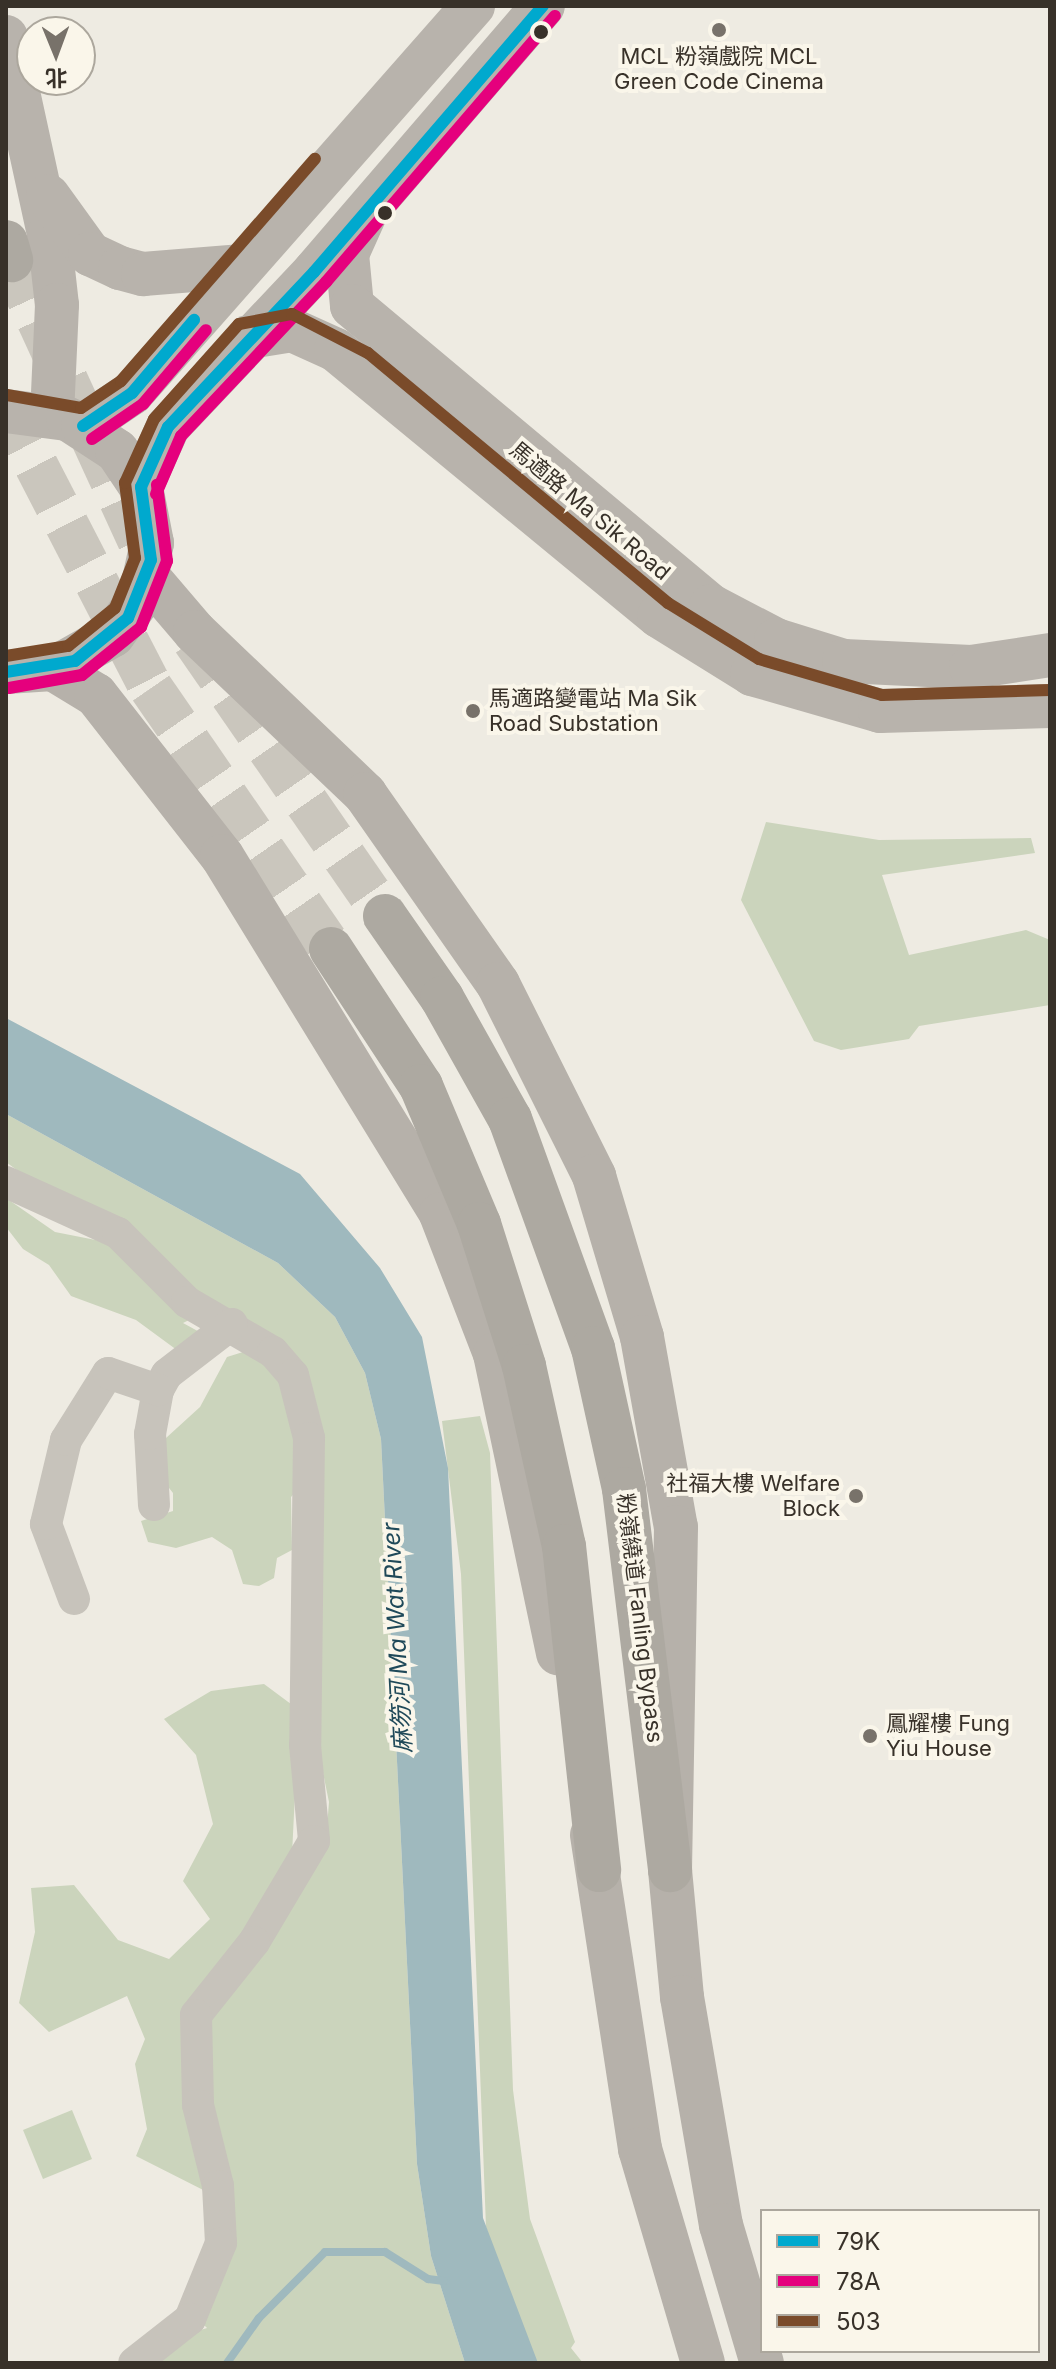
<!DOCTYPE html>
<meta charset="utf-8">
<style>
body{margin:0}
#map{position:relative;width:1056px;height:2369px;overflow:hidden;background:#eeebe2;font-family:Inter,"Noto Sans SC",sans-serif}
div>[style]{position:absolute}
.green>*{inset:0;background:#cbd4bc}
.water>*{inset:0;background:#9fb9be}
.stream>*{height:8px;margin:-4px;padding:0 4px;transform-origin:4px;border-radius:4px;background:#9fb9be}
.motorway-tunnel>*{height:44px;margin-top:-22px;transform-origin:0;background:repeating-linear-gradient(90deg,#cac6bd 0 44px,transparent 0 66px)}
.minor>*{height:32px;margin:-16px;padding:0 16px;transform-origin:16px;border-radius:16px;background:#c7c3bb}
.secondary>*{height:44px;margin:-22px;padding:0 22px;transform-origin:22px;border-radius:22px;background:#b8b3ac}
.primary>*{height:44px;margin:-22px;padding:0 22px;transform-origin:22px;border-radius:22px;background:#b6b1aa}
.motorway>*{height:44px;margin:-22px;padding:0 22px;transform-origin:22px;border-radius:22px;background:#ada9a1}
.bus-1>*{height:12px;margin:-6px;padding:0 6px;transform-origin:6px;border-radius:6px;background:#00a9ce}
.bus-2>*{height:12px;margin:-6px;padding:0 6px;transform-origin:6px;border-radius:6px;background:#e5007d}
.bus-3>*{height:12px;margin:-6px;padding:0 6px;transform-origin:6px;border-radius:6px;background:#7a4b2a}
.dots>*{width:22px;height:22px;translate:-50% -50%;box-sizing:border-box;border:4px solid #faf6ea;border-radius:50%}
span{translate:-50% -50%;white-space:nowrap;text-align:center;line-height:1.15;-webkit-text-stroke:8px #faf6ea;paint-order:stroke}
.poi-label{font-size:22px;color:#383129}
.left{translate:0 -50%;text-align:left}
.right{translate:-100% -50%;text-align:right}
.street-label{font-size:22px;color:#383129}
.water-label{font-size:24px;color:#1f4959;font-style:italic}
.frame{position:absolute;inset:0;border:8px solid #383129;pointer-events:none}
.legend{position:absolute;left:760px;top:2209px;width:280px;height:144px;box-sizing:border-box;background:#faf6ea;border:2px solid #aca79d;margin:0;padding:10px 14px;list-style:none;font-size:24px;color:#383129}
.legend li{display:flex;align-items:center;gap:16px;height:40px}
.legend b{width:40px;border:2px solid #aca79d}
.north{position:absolute;left:16px;top:16px;width:80px;height:80px;box-sizing:border-box;background:#faf6ea;border:2px solid #aca79d;border-radius:50%;rotate:179deg;font-size:22px;font-weight:700;line-height:32px;text-align:center;color:#383129}
.north::after{content:'';display:block;margin:auto;width:28px;height:36px;background:#78726a;clip-path:polygon(50% 0,100% 100%,50% 72%,0 100%)}
</style>
<div id="map">
<div class="green">
<i style="clip-path:polygon(766px 822px,879px 840px,1031px 838px,1035px 853px,882px 875px,909px 955px,1026px 930px,1050px 940px,1050px 1005px,919px 1026px,909px 1039px,841px 1050px,814px 1041px,741px 900px)"></i>
<i style="clip-path:polygon(6px 1114px,278px 1263px,335px 1317px,365px 1373px,381px 1439px,417px 2164px,431px 2256px,465px 2363px,151px 2363px,181px 2336px,207px 2328px,190px 2311px,219px 2198px,136px 2156px,147px 2129px,135px 2064px,145px 2039px,127px 1996px,49px 2032px,19px 2003px,35px 1932px,31px 1888px,74px 1885px,118px 1940px,169px 1959px,210px 1919px,183px 1881px,213px 1824px,196px 1755px,164px 1719px,211px 1691px,264px 1684px,299px 1710px,292px 1855px,325px 1852px,329px 1802px,313px 1724px,302px 1485px,291px 1497px,292px 1550px,277px 1558px,274px 1578px,259px 1586px,243px 1584px,232px 1550px,212px 1537px,176px 1548px,148px 1542px,141px 1521px,173px 1511px,173px 1493px,162px 1479px,166px 1438px,200px 1407px,227px 1357px,243px 1352px,197px 1316px,183px 1323px,205px 1335px,185px 1356px,136px 1320px,71px 1296px,49px 1265px,23px 1249px,6px 1227px,6px 1198px,55px 1232px,116px 1244px,6px 1162px)"></i>
<i style="clip-path:polygon(480px 1416px,490px 1453px,513px 2090px,530px 2219px,575px 2342px,571px 2348px,583px 2363px,533px 2363px,486px 2227px,461px 1574px,442px 1421px)"></i>
<i style="clip-path:polygon(72px 2110px,92px 2159px,43px 2179px,23px 2130px)"></i>
</div>
<div class="water">
<i style="clip-path:polygon(6px 1018px,300px 1174px,380px 1268px,422px 1337px,448px 1468px,483px 2218px,538px 2363px,465px 2363px,431px 2256px,417px 2164px,381px 1439px,365px 1373px,335px 1317px,278px 1263px,6px 1114px)"></i>
</div>
<div class="stream">
<i style="left:227px;top:2363px;width:55px;rotate:-54.6deg"></i>
<i style="left:259px;top:2318px;width:93px;rotate:-45deg"></i>
<i style="left:325px;top:2252px;width:60px"></i>
<i style="left:385px;top:2252px;width:51px;rotate:32.1deg"></i>
<i style="left:428px;top:2279px;width:16px;rotate:7deg"></i>
</div>
<div class="motorway-tunnel">
<i style="left:11px;top:260px;width:333px;rotate:65.4deg"></i>
<i style="left:6px;top:407px;width:316px;rotate:62.7deg"></i>
<i style="left:151px;top:688px;width:317px;rotate:55.4deg"></i>
<i style="left:194px;top:640px;width:336px;rotate:55.3deg"></i>
</div>
<div class="minor">
<i style="left:6px;top:1182px;width:123px;rotate:24.5deg"></i>
<i style="left:118px;top:1233px;width:98px;rotate:45deg"></i>
<i style="left:187px;top:1302px;width:99px;rotate:30.2deg"></i>
<i style="left:273px;top:1352px;width:30px;rotate:49deg"></i>
<i style="left:293px;top:1375px;width:65px;rotate:75.7deg"></i>
<i style="left:309px;top:1438px;width:307px;rotate:90.7deg"></i>
<i style="left:305px;top:1745px;width:96px;rotate:84.6deg"></i>
<i style="left:314px;top:1841px;width:117px;rotate:120.7deg"></i>
<i style="left:254px;top:1942px;width:93px;rotate:128.5deg"></i>
<i style="left:196px;top:2015px;width:90px;rotate:88.7deg"></i>
<i style="left:198px;top:2105px;width:83px;rotate:76.1deg"></i>
<i style="left:218px;top:2186px;width:57px;rotate:87deg"></i>
<i style="left:221px;top:2243px;width:82px;rotate:112.2deg"></i>
<i style="left:190px;top:2319px;width:71px;rotate:141.8deg"></i>
<i style="left:154px;top:1505px;width:71px;rotate:-93.2deg"></i>
<i style="left:150px;top:1434px;width:45px;rotate:-79.7deg"></i>
<i style="left:158px;top:1390px;width:18px;rotate:-61deg"></i>
<i style="left:167px;top:1374px;width:82px;rotate:-37.6deg"></i>
<i style="left:74px;top:1599px;width:80px;rotate:-110.5deg"></i>
<i style="left:46px;top:1524px;width:86px;rotate:-76.6deg"></i>
<i style="left:66px;top:1440px;width:79px;rotate:-57.9deg"></i>
<i style="left:108px;top:1373px;width:53px;rotate:18.8deg"></i>
</div>
<div class="secondary">
<i style="left:6px;top:37px;width:202px;rotate:77.7deg"></i>
<i style="left:49px;top:234px;width:71px;rotate:83.6deg"></i>
<i style="left:57px;top:305px;width:109px;rotate:92.6deg"></i>
<i style="left:48px;top:196px;width:72px;rotate:54.1deg"></i>
<i style="left:90px;top:254px;width:33px;rotate:25deg"></i>
<i style="left:120px;top:268px;width:24px;rotate:15deg"></i>
<i style="left:143px;top:274px;width:100px;rotate:-4.6deg"></i>
<i style="left:365px;top:214px;width:44px;rotate:114.2deg"></i>
<i style="left:347px;top:254px;width:52px;rotate:84.5deg"></i>
<i style="left:352px;top:306px;width:468px;rotate:39.9deg"></i>
<i style="left:711px;top:606px;width:73px;rotate:27.6deg"></i>
<i style="left:776px;top:640px;width:71px;rotate:17.2deg"></i>
<i style="left:844px;top:661px;width:127px;rotate:2.7deg"></i>
<i style="left:971px;top:667px;width:80px;rotate:-8.6deg"></i>
<i style="left:249px;top:337px;width:44px;rotate:-9.2deg"></i>
<i style="left:292px;top:330px;width:48px;rotate:24.4deg"></i>
<i style="left:336px;top:350px;width:418px;rotate:39.5deg"></i>
<i style="left:659px;top:616px;width:110px;rotate:31.9deg"></i>
<i style="left:752px;top:674px;width:133px;rotate:16.1deg"></i>
<i style="left:880px;top:711px;width:170px;rotate:-1.7deg"></i>
<i style="left:6px;top:411px;width:63px;rotate:7.4deg"></i>
<i style="left:68px;top:419px;width:59px;rotate:33.1deg"></i>
<i style="left:117px;top:451px;width:43px;rotate:56.3deg"></i>
<i style="left:141px;top:487px;width:57px;rotate:78.9deg"></i>
<i style="left:152px;top:543px;width:56px;rotate:102.3deg"></i>
<i style="left:140px;top:598px;width:46px;rotate:126.1deg"></i>
<i style="left:113px;top:635px;width:69px;rotate:150.5deg"></i>
<i style="left:53px;top:669px;width:47px;rotate:176.3deg"></i>
<i style="left:83px;top:426px;width:59px;rotate:-34deg"></i>
<i style="left:132px;top:393px;width:516px;rotate:-48.62deg"></i>
<i style="left:141px;top:487px;width:66px;rotate:-65.8deg"></i>
<i style="left:168px;top:427px;width:213px;rotate:-46.7deg"></i>
<i style="left:314px;top:272px;width:351px;rotate:-49.3deg"></i>
</div>
<div class="primary">
<i style="left:148px;top:577px;width:72px;rotate:49.5deg"></i>
<i style="left:195px;top:632px;width:235px;rotate:43.6deg"></i>
<i style="left:365px;top:794px;width:232px;rotate:55deg"></i>
<i style="left:498px;top:984px;width:215px;rotate:63.4deg"></i>
<i style="left:594px;top:1176px;width:168px;rotate:73.4deg"></i>
<i style="left:642px;top:1337px;width:193px;rotate:79.9deg"></i>
<i style="left:676px;top:1527px;width:343px;rotate:91deg"></i>
<i style="left:670px;top:1870px;width:128px;rotate:84.6deg"></i>
<i style="left:682px;top:1997px;width:231px;rotate:80.3deg"></i>
<i style="left:721px;top:2225px;width:144px;rotate:73.5deg"></i>
<i style="left:53px;top:669px;width:50px;rotate:31.2deg"></i>
<i style="left:96px;top:695px;width:204px;rotate:52deg"></i>
<i style="left:222px;top:856px;width:420px;rotate:58.5deg"></i>
<i style="left:441px;top:1214px;width:150px;rotate:68.9deg"></i>
<i style="left:495px;top:1354px;width:306px;rotate:78.1deg"></i>
<i style="left:592px;top:1835px;width:318px;rotate:81.3deg"></i>
<i style="left:640px;top:2149px;width:223px;rotate:73.6deg"></i>
</div>
<div class="motorway">
<i style="left:6px;top:242px;width:19px;rotate:74deg"></i>
<i style="left:385px;top:916px;width:100px;rotate:55.2deg"></i>
<i style="left:442px;top:998px;width:139px;rotate:60.7deg"></i>
<i style="left:510px;top:1119px;width:244px;rotate:70.1deg"></i>
<i style="left:593px;top:1348px;width:144px;rotate:77.6deg"></i>
<i style="left:624px;top:1489px;width:384px;rotate:83.1deg"></i>
<i style="left:331px;top:949px;width:164px;rotate:56.7deg"></i>
<i style="left:421px;top:1086px;width:150px;rotate:67.2deg"></i>
<i style="left:479px;top:1224px;width:149px;rotate:72.4deg"></i>
<i style="left:524px;top:1366px;width:184px;rotate:77.5deg"></i>
<i style="left:564px;top:1546px;width:326px;rotate:83.8deg"></i>
</div>
<div class="bus-1">
<i style="left:83px;top:426px;width:59px;rotate:-34deg"></i>
<i style="left:132px;top:393px;width:96px;rotate:-49.7deg"></i>
<i style="left:141px;top:487px;width:66px;rotate:-65.8deg"></i>
<i style="left:168px;top:427px;width:213px;rotate:-46.7deg"></i>
<i style="left:314px;top:272px;width:351px;rotate:-49.3deg"></i>
<i style="left:6px;top:672px;width:70px;rotate:-9.1deg"></i>
<i style="left:75px;top:661px;width:68px;rotate:-39.1deg"></i>
<i style="left:128px;top:618px;width:62px;rotate:-68.4deg"></i>
<i style="left:151px;top:560px;width:74px;rotate:-97.8deg"></i>
</div>
<div class="bus-2">
<i style="left:92px;top:439px;width:62px;rotate:-34.5deg"></i>
<i style="left:143px;top:404px;width:97px;rotate:-49.6deg"></i>
<i style="left:156px;top:494px;width:63px;rotate:-66.7deg"></i>
<i style="left:181px;top:436px;width:212px;rotate:-46.7deg"></i>
<i style="left:326px;top:282px;width:351px;rotate:-49.3deg"></i>
<i style="left:9px;top:688px;width:74px;rotate:-10.1deg"></i>
<i style="left:82px;top:675px;width:76px;rotate:-39.1deg"></i>
<i style="left:141px;top:627px;width:71px;rotate:-68.5deg"></i>
<i style="left:167px;top:561px;width:77px;rotate:-97.5deg"></i>
</div>
<div class="bus-3">
<i style="left:7px;top:395px;width:75px;rotate:10deg"></i>
<i style="left:81px;top:408px;width:48px;rotate:-34deg"></i>
<i style="left:121px;top:381px;width:295px;rotate:-48.9deg"></i>
<i style="left:6px;top:656px;width:63px;rotate:-9.2deg"></i>
<i style="left:68px;top:646px;width:60px;rotate:-39deg"></i>
<i style="left:115px;top:608px;width:54px;rotate:-68.2deg"></i>
<i style="left:135px;top:558px;width:76px;rotate:-97.6deg"></i>
<i style="left:125px;top:483px;width:70px;rotate:-65.6deg"></i>
<i style="left:154px;top:419px;width:127px;rotate:-48.2deg"></i>
<i style="left:239px;top:324px;width:54px;rotate:-10.7deg"></i>
<i style="left:292px;top:314px;width:85px;rotate:27.2deg"></i>
<i style="left:368px;top:353px;width:391px;rotate:39.8deg"></i>
<i style="left:668px;top:603px;width:107px;rotate:31.6deg"></i>
<i style="left:759px;top:659px;width:128px;rotate:16.3deg"></i>
<i style="left:882px;top:695px;width:168px;rotate:-1.7deg"></i>
</div>
<div class="dots">
<i style="left:719px;top:30px;background:#78726a"></i>
<i style="left:541px;top:32px;background:#383129"></i>
<i style="left:385px;top:213px;background:#383129"></i>
<i style="left:473px;top:711px;background:#78726a"></i>
<i style="left:856px;top:1496px;background:#78726a"></i>
<i style="left:870px;top:1736px;background:#78726a"></i>
</div>
<div class="poi-label">
<span style="left:719px;top:69px">MCL 粉嶺戲院 MCL<br>Green Code Cinema</span>
<span class="left" style="left:489px;top:711px">馬適路變電站 Ma Sik<br>Road Substation</span>
<span class="right" style="left:840px;top:1496px">社福大樓 Welfare<br>Block</span>
<span class="left" style="left:886px;top:1736px">鳳耀樓 Fung<br>Yiu House</span>
</div>
<div class="street-label">
<span style="left:590px;top:511px;rotate:40deg">馬適路 Ma Sik Road</span>
<span style="left:640px;top:1618px;rotate:83deg">粉嶺繞道 Fanling Bypass</span>
</div>
<div class="water-label">
<span style="left:397px;top:1638px;rotate:-93deg">麻笏河 Ma Wat River</span>
</div>
<div class="frame"></div>
<ul class="legend">
<li><b style="height:10px;background:#00a9ce"></b>79K</li>
<li><b style="height:10px;background:#e5007d"></b>78A</li>
<li><b style="height:10px;background:#7a4b2a"></b>503</li>
</ul>
<div class="north">北</div>
</div>
